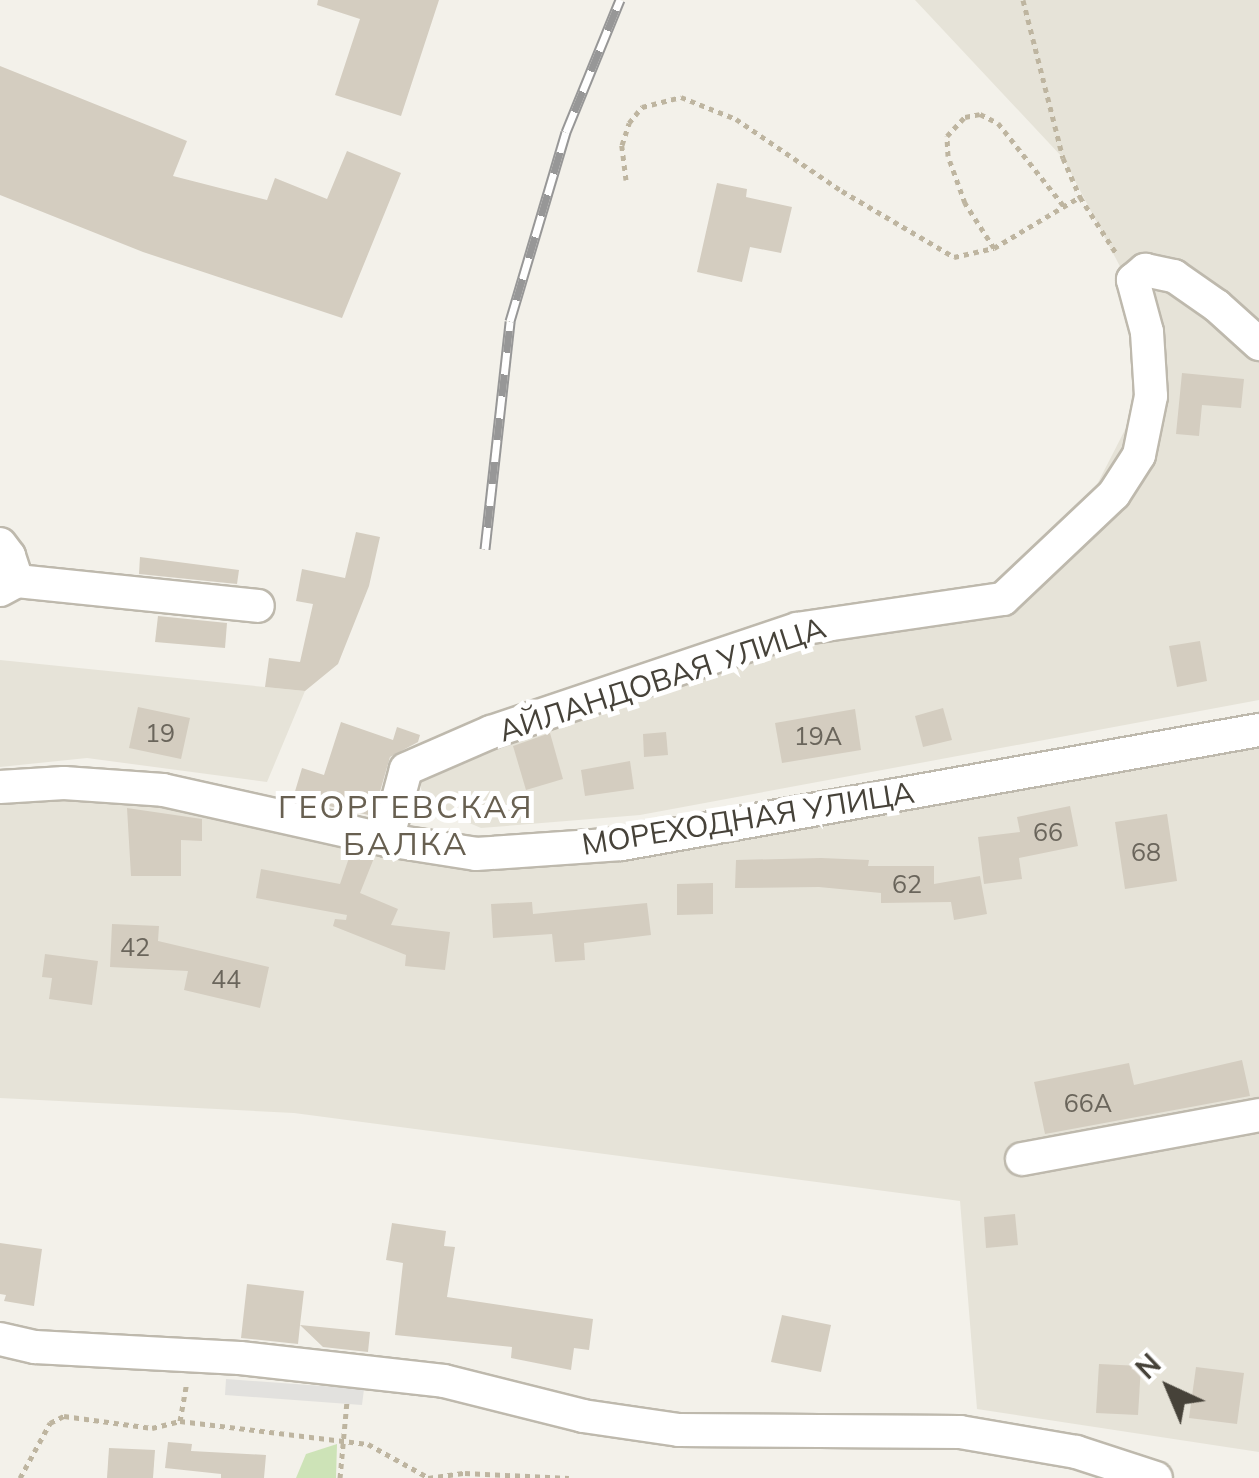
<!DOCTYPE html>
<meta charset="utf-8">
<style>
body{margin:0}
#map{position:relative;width:1259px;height:1478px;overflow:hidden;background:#f3f1ea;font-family:Mulish,sans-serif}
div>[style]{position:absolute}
.residential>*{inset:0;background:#e6e3d8}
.green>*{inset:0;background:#cde3b7}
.parking>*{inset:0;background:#e2e1de}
.building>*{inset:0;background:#d4cdc0}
.path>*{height:5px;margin-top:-2.5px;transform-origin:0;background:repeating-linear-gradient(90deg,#beb5a0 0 5px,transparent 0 10px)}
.roads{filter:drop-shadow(2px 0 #beb9ad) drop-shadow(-2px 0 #beb9ad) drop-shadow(0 2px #beb9ad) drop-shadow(0 -2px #beb9ad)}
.minor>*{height:32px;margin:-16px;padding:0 16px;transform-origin:16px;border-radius:16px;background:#fff}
.rail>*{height:11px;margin-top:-5.5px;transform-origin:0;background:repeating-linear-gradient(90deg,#fff 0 22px,#979797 0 44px);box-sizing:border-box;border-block:2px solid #979797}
span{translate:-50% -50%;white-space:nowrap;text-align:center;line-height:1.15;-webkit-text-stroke:10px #fff;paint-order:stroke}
.number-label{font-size:25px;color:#6a655b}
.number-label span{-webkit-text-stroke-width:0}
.street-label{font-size:30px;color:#464239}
.neighbourhood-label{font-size:32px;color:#686051;letter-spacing:2.5px}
.north{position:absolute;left:1119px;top:1338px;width:100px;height:100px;-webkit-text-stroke:8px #fff;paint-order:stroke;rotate:316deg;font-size:28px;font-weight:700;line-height:40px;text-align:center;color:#464239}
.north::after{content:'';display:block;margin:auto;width:35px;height:45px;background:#464239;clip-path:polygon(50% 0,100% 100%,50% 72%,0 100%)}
</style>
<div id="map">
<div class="residential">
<i style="clip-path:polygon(915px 0,1259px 0,1259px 700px,640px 815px,481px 828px,432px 807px,421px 789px,420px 773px,846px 624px,988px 609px,1084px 510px,1154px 373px,1155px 333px,1063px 158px)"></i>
<i style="clip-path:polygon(0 660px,265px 687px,305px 691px,267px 782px,87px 758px,0 767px)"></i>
<i style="clip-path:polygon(1259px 730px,1259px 1452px,977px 1409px,960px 1201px,294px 1113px,0 1098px,0 798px,64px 783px,476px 854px)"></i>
</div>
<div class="green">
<i style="clip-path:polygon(337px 1444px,336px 1478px,296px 1478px,306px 1454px)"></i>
</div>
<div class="parking">
<i style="clip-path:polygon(226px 1379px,364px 1389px,362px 1405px,225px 1395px)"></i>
</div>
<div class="building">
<i style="clip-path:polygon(318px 0,439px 0,401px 116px,335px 95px,360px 19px,317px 5px)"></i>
<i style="clip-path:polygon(0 66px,187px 141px,173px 176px,267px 200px,275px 178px,327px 199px,347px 151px,401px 173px,342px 318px,143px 252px,0 195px)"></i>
<i style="clip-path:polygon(717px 183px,747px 189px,746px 197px,792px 207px,781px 253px,750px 247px,742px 282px,697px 272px)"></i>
<i style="clip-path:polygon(1182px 373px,1244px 379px,1241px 408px,1202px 405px,1199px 436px,1176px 434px)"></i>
<i style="clip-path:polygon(356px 532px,380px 537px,369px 586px,338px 664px,305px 691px,265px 687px,269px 658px,300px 662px,313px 604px,296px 601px,302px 569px,345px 578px)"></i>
<i style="clip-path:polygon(140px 557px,239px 570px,237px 584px,139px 574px)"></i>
<i style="clip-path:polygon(158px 616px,227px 623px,225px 648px,155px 642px)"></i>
<i style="clip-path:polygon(1200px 641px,1207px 681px,1177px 687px,1169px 646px)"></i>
<i style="clip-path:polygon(138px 707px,190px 718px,181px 759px,129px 748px)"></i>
<i style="clip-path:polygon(943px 708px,952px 740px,923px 747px,915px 716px)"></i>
<i style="clip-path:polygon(855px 709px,861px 750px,782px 763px,775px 723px)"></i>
<i style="clip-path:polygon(341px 722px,393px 740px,397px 727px,420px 735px,418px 742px,390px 757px,373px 816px,293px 798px,302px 768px,324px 775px)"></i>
<i style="clip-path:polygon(666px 732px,668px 755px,644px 757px,643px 734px)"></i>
<i style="clip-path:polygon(550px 733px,563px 779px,526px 790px,513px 746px)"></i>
<i style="clip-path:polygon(630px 761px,634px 789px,585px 796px,581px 770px)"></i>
<i style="clip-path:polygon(1070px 806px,1078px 846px,1019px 858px,1022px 879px,984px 884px,978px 837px,1020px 832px,1017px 817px)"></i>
<i style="clip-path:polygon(127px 808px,202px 819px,202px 841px,181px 840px,181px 876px,131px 876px)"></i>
<i style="clip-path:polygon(1167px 814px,1177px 881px,1125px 889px,1115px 822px)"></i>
<i style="clip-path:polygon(351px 852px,374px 858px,360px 893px,398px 909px,391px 925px,450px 932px,445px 970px,405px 966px,406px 955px,333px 926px,335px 919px,346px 920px,347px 915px,256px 898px,261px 869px,340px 884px)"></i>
<i style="clip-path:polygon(821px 858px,869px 860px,868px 866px,934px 866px,934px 884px,980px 876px,987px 914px,954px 920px,951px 902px,881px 903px,881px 893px,819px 887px,735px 888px,736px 860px)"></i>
<i style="clip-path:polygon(713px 883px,713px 914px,677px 915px,677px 884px)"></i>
<i style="clip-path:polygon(532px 902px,533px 914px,647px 903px,651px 935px,584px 943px,585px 960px,555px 962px,552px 934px,493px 938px,491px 904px)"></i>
<i style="clip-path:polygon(112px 924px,159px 926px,158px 941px,269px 967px,260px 1008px,184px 990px,188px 971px,110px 967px)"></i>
<i style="clip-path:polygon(45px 954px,98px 961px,92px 1005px,49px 999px,52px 978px,42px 977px)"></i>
<i style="clip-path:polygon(1242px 1060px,1250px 1096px,1045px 1134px,1034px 1082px,1129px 1063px,1134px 1085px)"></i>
<i style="clip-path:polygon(1015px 1214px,1018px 1245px,986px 1248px,984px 1217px)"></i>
<i style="clip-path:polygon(392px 1223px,446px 1231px,444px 1246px,455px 1247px,447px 1297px,593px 1319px,589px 1350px,574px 1348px,571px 1370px,511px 1358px,512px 1347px,395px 1335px,403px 1263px,386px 1260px)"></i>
<i style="clip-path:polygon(0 1243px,42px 1249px,34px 1306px,4px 1301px,6px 1295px,0 1294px)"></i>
<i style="clip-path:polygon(247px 1284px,304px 1291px,300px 1325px,370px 1332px,368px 1352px,323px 1347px,300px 1325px,298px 1344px,241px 1338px)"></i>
<i style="clip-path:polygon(782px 1315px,831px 1325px,821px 1372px,771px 1362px)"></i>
<i style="clip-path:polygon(1099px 1364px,1141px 1366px,1138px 1415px,1096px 1413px)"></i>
<i style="clip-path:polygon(1196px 1367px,1244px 1373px,1237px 1424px,1189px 1418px)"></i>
<i style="clip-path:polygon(168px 1442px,192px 1444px,191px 1451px,266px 1455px,264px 1478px,221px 1478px,221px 1474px,165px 1468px)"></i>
<i style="clip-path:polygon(109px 1448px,155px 1450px,153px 1478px,107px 1478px)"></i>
</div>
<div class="path">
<i style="left:1023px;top:0;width:163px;rotate:75.8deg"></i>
<i style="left:1063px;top:158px;width:43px;rotate:66.4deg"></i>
<i style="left:1080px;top:197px;width:67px;rotate:57.3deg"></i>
<i style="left:626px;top:180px;width:35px;rotate:-97deg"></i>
<i style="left:622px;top:145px;width:23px;rotate:-72deg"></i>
<i style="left:629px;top:123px;width:21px;rotate:-51deg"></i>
<i style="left:642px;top:107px;width:40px;rotate:-14.4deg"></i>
<i style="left:681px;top:97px;width:59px;rotate:21.8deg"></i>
<i style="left:736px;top:119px;width:128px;rotate:34.2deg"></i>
<i style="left:842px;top:191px;width:130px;rotate:30.5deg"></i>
<i style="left:954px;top:257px;width:41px;rotate:-12.7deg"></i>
<i style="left:994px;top:248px;width:100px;rotate:-30.7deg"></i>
<i style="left:994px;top:248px;width:54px;rotate:-122.8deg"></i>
<i style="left:965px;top:203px;width:50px;rotate:-109.9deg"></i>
<i style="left:948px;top:156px;width:20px;rotate:-93deg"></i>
<i style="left:947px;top:136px;width:26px;rotate:-47deg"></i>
<i style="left:965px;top:117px;width:15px;rotate:-11deg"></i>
<i style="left:980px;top:114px;width:20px;rotate:27deg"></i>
<i style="left:998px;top:123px;width:105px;rotate:51.6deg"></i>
<i style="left:180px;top:1421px;width:189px;rotate:7deg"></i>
<i style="left:368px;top:1444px;width:70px;rotate:29.1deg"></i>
<i style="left:20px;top:1478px;width:63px;rotate:-61.4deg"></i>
<i style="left:50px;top:1423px;width:16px;rotate:-27deg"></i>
<i style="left:64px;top:1416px;width:89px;rotate:7.8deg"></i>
<i style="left:152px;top:1428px;width:29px;rotate:-14deg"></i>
<i style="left:180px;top:1421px;width:36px;rotate:-80deg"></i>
<i style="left:340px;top:1478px;width:77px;rotate:-84.8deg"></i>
<i style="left:428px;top:1478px;width:37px;rotate:-8deg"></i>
<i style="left:465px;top:1473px;width:104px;rotate:2.8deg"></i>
</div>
<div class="roads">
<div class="minor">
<i style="left:0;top:544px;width:15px;rotate:53deg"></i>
<i style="left:9px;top:556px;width:26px;rotate:72deg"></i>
<i style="left:0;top:590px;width:19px;rotate:-28deg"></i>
<i style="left:17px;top:581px;width:242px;rotate:5.9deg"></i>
<i style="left:0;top:787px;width:64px;rotate:-3.6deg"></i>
<i style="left:64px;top:783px;width:99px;rotate:4deg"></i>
<i style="left:163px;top:790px;width:230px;rotate:12.6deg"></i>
<i style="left:387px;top:840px;width:90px;rotate:8.9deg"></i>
<i style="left:476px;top:854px;width:146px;rotate:-3.9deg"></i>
<i style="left:622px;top:844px;width:647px;rotate:-10.15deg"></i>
<i style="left:387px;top:840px;width:73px;rotate:-75deg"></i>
<i style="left:406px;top:769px;width:93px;rotate:-23.5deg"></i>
<i style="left:491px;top:732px;width:323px;rotate:-18.6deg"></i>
<i style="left:797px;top:629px;width:208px;rotate:-8.3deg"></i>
<i style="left:1003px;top:599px;width:153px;rotate:-43.4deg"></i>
<i style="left:1114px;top:494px;width:46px;rotate:-57.3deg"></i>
<i style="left:1139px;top:455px;width:60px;rotate:-78.5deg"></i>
<i style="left:1151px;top:396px;width:64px;rotate:-93.6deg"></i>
<i style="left:1147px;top:332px;width:54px;rotate:-105.1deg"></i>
<i style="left:1133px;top:280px;width:16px;rotate:-40deg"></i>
<i style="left:1145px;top:270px;width:30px;rotate:12deg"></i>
<i style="left:1174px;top:276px;width:52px;rotate:34.9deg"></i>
<i style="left:1217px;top:306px;width:57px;rotate:42.1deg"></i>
<i style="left:1022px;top:1159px;width:241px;rotate:-10.5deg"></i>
<i style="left:0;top:1339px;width:36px;rotate:13deg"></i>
<i style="left:35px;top:1347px;width:205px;rotate:3.1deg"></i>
<i style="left:240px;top:1358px;width:205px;rotate:6.4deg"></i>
<i style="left:444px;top:1381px;width:143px;rotate:14.1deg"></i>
<i style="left:583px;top:1416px;width:97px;rotate:8.3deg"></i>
<i style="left:679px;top:1430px;width:281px;rotate:0.4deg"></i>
<i style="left:960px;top:1432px;width:118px;rotate:9.8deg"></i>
<i style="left:1076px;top:1452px;width:84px;rotate:18deg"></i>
</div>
</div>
<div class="rail">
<i style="left:485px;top:549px;width:229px;rotate:-83.7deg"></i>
<i style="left:510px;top:321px;width:197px;rotate:-73.5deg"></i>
<i style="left:566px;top:132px;width:143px;rotate:-67.8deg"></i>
</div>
<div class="number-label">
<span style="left:160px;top:733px">19</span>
<span style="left:818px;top:736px">19А</span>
<span style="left:1048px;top:832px">66</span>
<span style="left:1146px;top:852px">68</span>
<span style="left:907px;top:884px">62</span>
<span style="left:135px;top:947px">42</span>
<span style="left:226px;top:979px">44</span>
<span style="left:1088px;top:1103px">66А</span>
</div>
<div class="street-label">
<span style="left:662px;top:679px;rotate:-18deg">АЙЛАНДОВАЯ УЛИЦА</span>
<span style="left:748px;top:818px;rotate:-9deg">МОРЕХОДНАЯ УЛИЦА</span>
</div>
<div class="neighbourhood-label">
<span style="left:406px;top:825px">ГЕОРГЕВСКАЯ<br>БАЛКА</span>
</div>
<div class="north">N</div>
</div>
